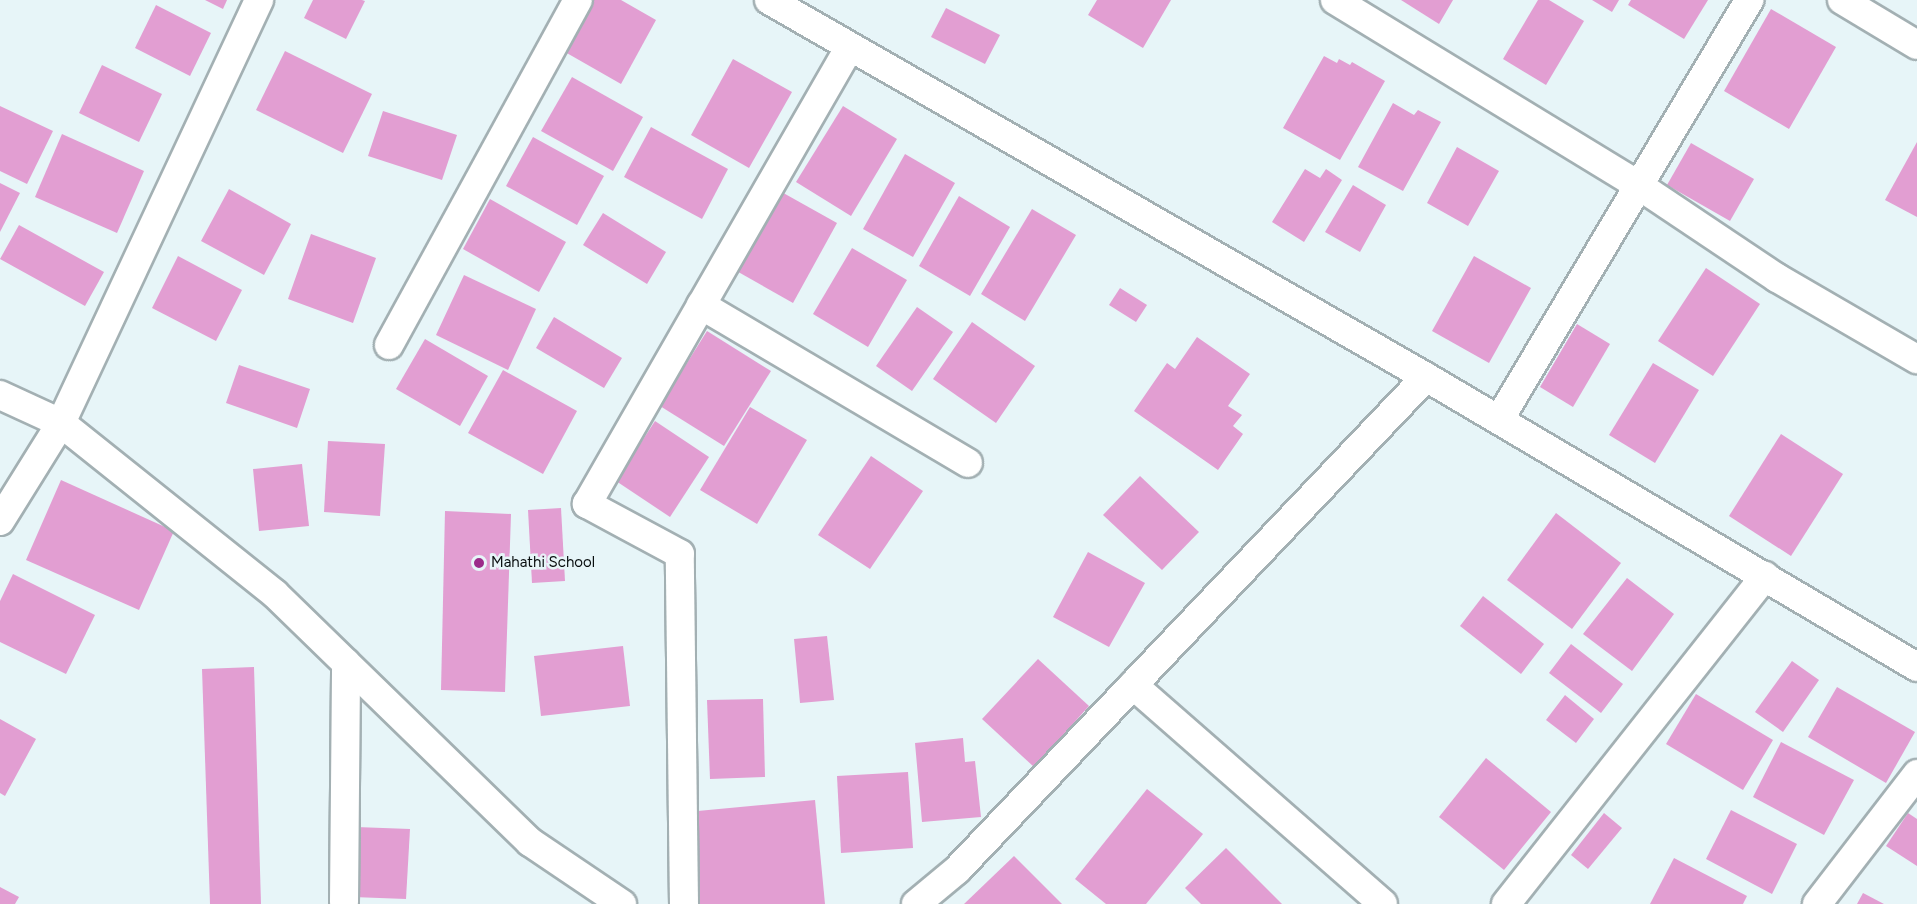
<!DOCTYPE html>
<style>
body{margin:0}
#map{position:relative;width:1917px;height:904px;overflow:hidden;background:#e7f5f8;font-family:Figtree,sans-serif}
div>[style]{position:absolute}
.building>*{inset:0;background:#e29ed2}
.roads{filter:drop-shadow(2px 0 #a3b0b3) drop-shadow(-2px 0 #a3b0b3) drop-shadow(0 2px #a3b0b3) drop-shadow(0 -2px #a3b0b3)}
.street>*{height:28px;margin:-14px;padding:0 14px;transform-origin:14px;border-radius:14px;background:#fff}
.dots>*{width:16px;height:16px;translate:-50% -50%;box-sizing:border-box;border:3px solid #e7f5f8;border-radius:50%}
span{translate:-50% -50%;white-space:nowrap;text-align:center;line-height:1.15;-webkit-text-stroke:5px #e7f5f8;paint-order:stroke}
.poi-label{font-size:15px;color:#090e0f}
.left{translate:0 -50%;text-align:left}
</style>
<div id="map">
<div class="building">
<i style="clip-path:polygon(205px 0,227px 0,223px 9px)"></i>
<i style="clip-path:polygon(313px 0,362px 0,365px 1px,346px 39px,304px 18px)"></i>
<i style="clip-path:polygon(594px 0,621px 0,656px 20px,621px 84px,565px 52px)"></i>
<i style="clip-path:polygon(1097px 0,1171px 0,1143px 48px,1088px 15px)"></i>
<i style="clip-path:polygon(1401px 0,1453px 0,1439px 24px)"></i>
<i style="clip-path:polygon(1538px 0,1549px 0,1584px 21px,1546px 85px,1503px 59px)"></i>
<i style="clip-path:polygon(1592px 0,1619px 0,1612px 12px)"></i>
<i style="clip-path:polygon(1631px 0,1708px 0,1684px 39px,1628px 5px)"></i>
<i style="clip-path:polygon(156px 5px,211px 33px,190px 76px,135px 48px)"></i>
<i style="clip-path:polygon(946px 8px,1000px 35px,985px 64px,931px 37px)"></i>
<i style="clip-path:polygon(1771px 9px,1836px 47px,1789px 129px,1724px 91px)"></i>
<i style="clip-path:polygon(285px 51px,372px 94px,343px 153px,256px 110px)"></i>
<i style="clip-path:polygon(1324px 56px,1337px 63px,1339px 59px,1350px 65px,1352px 62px,1385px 81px,1340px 160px,1283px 128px)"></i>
<i style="clip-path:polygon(733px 59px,792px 92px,749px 168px,691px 135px)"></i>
<i style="clip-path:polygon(102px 65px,162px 94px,139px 142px,79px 113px)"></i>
<i style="clip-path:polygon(572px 77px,643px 117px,613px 171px,541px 131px)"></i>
<i style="clip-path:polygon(1393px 103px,1414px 115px,1418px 110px,1441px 122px,1403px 191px,1358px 167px)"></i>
<i style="clip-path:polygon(0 106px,53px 131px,27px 184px,0 171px)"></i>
<i style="clip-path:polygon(843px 106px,897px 139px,851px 216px,796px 182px)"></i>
<i style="clip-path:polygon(383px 111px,457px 135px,442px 180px,368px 156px)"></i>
<i style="clip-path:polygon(651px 127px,728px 169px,702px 219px,624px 177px)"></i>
<i style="clip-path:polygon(62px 134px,144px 171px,117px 233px,35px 197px)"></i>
<i style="clip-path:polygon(533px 137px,604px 176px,577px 225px,506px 186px)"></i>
<i style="clip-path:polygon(1917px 142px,1917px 217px,1885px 200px)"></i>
<i style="clip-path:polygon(1691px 143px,1754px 179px,1730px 221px,1667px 185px)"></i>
<i style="clip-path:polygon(1457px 147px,1499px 171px,1468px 226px,1427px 203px)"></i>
<i style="clip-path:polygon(905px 154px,955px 183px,913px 257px,863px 229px)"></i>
<i style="clip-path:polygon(1305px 169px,1320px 178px,1326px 169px,1342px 180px,1304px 242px,1272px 222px)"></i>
<i style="clip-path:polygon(0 183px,20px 193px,0 232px)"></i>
<i style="clip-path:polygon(1353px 185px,1386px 205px,1360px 252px,1325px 232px)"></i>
<i style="clip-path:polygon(229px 189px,291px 224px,264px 275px,201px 241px)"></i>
<i style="clip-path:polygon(778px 190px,837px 223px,793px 303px,733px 269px)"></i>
<i style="clip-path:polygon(959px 196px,1010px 227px,970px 296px,919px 266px)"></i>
<i style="clip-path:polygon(490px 199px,566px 242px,539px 292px,463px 249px)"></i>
<i style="clip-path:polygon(1032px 209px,1076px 235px,1025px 321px,981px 294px)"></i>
<i style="clip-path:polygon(603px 213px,666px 252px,647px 284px,583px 245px)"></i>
<i style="clip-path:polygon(19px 225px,104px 272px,85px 306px,0 259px)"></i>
<i style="clip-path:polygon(311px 234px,376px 258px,353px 323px,288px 299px)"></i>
<i style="clip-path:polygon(852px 248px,907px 280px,868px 347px,813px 314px)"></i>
<i style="clip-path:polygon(178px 256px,242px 290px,216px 341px,152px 308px)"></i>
<i style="clip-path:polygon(1474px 256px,1531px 288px,1489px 363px,1432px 331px)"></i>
<i style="clip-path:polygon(1706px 268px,1760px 304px,1713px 376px,1658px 341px)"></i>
<i style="clip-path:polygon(464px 275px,536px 309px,508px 370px,436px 335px)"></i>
<i style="clip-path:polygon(1120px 288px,1147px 305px,1136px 322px,1109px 305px)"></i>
<i style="clip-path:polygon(917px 307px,953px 332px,912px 391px,876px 366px)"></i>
<i style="clip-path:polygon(554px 317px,622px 358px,604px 388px,536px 348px)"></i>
<i style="clip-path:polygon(972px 322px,1035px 366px,996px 423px,933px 379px)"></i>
<i style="clip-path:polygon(1577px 324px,1610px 344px,1573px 407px,1540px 387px)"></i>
<i style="clip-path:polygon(707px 331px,771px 371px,724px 446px,660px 406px)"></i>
<i style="clip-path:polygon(1197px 337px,1250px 374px,1228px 406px,1242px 415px,1233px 426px,1243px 434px,1218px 470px,1134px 411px,1167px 363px,1175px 369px)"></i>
<i style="clip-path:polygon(425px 339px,488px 376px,460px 426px,396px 389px)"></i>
<i style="clip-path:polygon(1653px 363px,1699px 390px,1655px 463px,1609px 435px)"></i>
<i style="clip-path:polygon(239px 365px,310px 389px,297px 428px,226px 403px)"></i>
<i style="clip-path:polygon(503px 370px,577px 411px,543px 474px,468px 433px)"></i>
<i style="clip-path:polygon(750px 407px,807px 440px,757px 524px,700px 490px)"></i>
<i style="clip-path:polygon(655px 421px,709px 457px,670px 517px,616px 481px)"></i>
<i style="clip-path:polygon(1781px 434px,1843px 474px,1791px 556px,1729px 516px)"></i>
<i style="clip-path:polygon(328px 441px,385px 444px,380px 516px,324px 512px)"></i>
<i style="clip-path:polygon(871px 456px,923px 491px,870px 569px,818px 535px)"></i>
<i style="clip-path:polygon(302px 464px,309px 526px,259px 531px,253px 469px)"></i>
<i style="clip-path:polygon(1140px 476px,1199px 532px,1162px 570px,1103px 515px)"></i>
<i style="clip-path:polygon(61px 480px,174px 531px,139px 610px,26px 560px)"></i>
<i style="clip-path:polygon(561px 508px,565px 581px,532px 583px,528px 510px)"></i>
<i style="clip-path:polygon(445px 511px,511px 514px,505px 692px,441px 690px)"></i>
<i style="clip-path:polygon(1556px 513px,1621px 563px,1572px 629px,1507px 580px)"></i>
<i style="clip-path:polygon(1088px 552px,1145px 583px,1109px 647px,1053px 617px)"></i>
<i style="clip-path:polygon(13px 574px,95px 615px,66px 674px,0 642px,0 601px)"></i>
<i style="clip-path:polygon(1627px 578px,1674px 614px,1632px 671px,1583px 634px)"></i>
<i style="clip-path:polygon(1483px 596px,1544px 644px,1521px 674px,1460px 626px)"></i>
<i style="clip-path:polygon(827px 636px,834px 700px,800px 703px,794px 639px)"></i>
<i style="clip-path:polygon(1571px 644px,1623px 684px,1601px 713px,1549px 673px)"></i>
<i style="clip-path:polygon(623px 646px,630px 706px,541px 716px,534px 656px)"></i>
<i style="clip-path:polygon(1038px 659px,1089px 706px,1034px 767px,982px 719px)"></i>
<i style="clip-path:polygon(1792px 661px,1819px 680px,1783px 732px,1755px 712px)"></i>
<i style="clip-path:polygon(254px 667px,261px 904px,210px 904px,202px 669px)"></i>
<i style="clip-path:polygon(1837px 687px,1915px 732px,1886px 783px,1808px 737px)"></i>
<i style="clip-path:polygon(1696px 694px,1773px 740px,1743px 790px,1666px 744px)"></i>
<i style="clip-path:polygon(1565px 695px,1594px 719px,1576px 743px,1546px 720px)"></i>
<i style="clip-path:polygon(763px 699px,765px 777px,710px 779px,707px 700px)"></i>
<i style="clip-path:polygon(0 719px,36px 739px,5px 796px,0 793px)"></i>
<i style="clip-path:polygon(963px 738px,965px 762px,975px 761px,981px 817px,922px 822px,915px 743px)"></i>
<i style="clip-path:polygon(1781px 742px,1854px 780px,1824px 835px,1753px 797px)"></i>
<i style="clip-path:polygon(1486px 758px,1551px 812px,1504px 870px,1439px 817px)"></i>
<i style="clip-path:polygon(908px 772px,913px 848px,841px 853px,837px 776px)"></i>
<i style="clip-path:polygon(1147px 789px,1203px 834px,1146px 904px,1106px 904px,1075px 879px)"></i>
<i style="clip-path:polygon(815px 800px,825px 904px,696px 904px,687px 812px)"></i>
<i style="clip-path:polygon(1731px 810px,1797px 844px,1772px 894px,1706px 859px)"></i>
<i style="clip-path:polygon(1604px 813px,1622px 828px,1588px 869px,1571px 855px)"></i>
<i style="clip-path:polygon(1908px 813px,1917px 819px,1917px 866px,1886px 846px)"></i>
<i style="clip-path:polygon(356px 827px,410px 829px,406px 899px,353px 897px)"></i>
<i style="clip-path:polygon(1226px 848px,1282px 904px,1201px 904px,1185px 888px)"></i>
<i style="clip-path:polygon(1014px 856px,1062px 904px,964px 904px)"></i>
<i style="clip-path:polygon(1674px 858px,1747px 896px,1743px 904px,1650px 904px)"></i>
<i style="clip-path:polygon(0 887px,19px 897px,15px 904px,0 904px)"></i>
<i style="clip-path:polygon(1863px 893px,1884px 904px,1857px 904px)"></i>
</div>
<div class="roads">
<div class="street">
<i style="left:769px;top:0;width:757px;rotate:29.85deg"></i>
<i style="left:1426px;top:377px;width:570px;rotate:30.57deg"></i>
<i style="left:1335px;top:0;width:355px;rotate:31.4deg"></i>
<i style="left:1638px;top:185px;width:167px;rotate:33.8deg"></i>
<i style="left:1777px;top:278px;width:162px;rotate:30.1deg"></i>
<i style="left:1842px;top:0;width:87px;rotate:31deg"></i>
<i style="left:701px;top:305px;width:310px;rotate:30.6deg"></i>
<i style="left:389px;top:345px;width:393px;rotate:-61.3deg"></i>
<i style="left:0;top:395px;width:67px;rotate:24.7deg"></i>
<i style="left:61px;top:423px;width:274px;rotate:38.6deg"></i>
<i style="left:275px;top:594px;width:356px;rotate:44.2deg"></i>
<i style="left:530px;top:842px;width:111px;rotate:34deg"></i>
<i style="left:1499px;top:420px;width:489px;rotate:-59.2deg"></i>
<i style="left:0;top:521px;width:115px;rotate:-58.1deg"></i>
<i style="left:61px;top:423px;width:467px;rotate:-64.9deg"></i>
<i style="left:1133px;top:685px;width:332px;rotate:41.2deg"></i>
<i style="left:344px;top:902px;width:239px;rotate:-89.5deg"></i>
<i style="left:684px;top:904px;width:350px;rotate:-90.7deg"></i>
<i style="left:680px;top:554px;width:106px;rotate:-151.7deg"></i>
<i style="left:587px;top:504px;width:526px;rotate:-60.12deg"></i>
<i style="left:916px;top:904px;width:53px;rotate:-39.7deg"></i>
<i style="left:957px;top:870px;width:680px;rotate:-46.43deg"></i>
<i style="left:1506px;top:904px;width:418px;rotate:-51.7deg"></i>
<i style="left:1817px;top:904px;width:164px;rotate:-52.4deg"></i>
</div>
</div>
<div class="dots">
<i style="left:479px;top:563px;background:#9c2b8a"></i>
</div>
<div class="poi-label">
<span class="left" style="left:491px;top:563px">Mahathi School</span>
</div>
</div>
